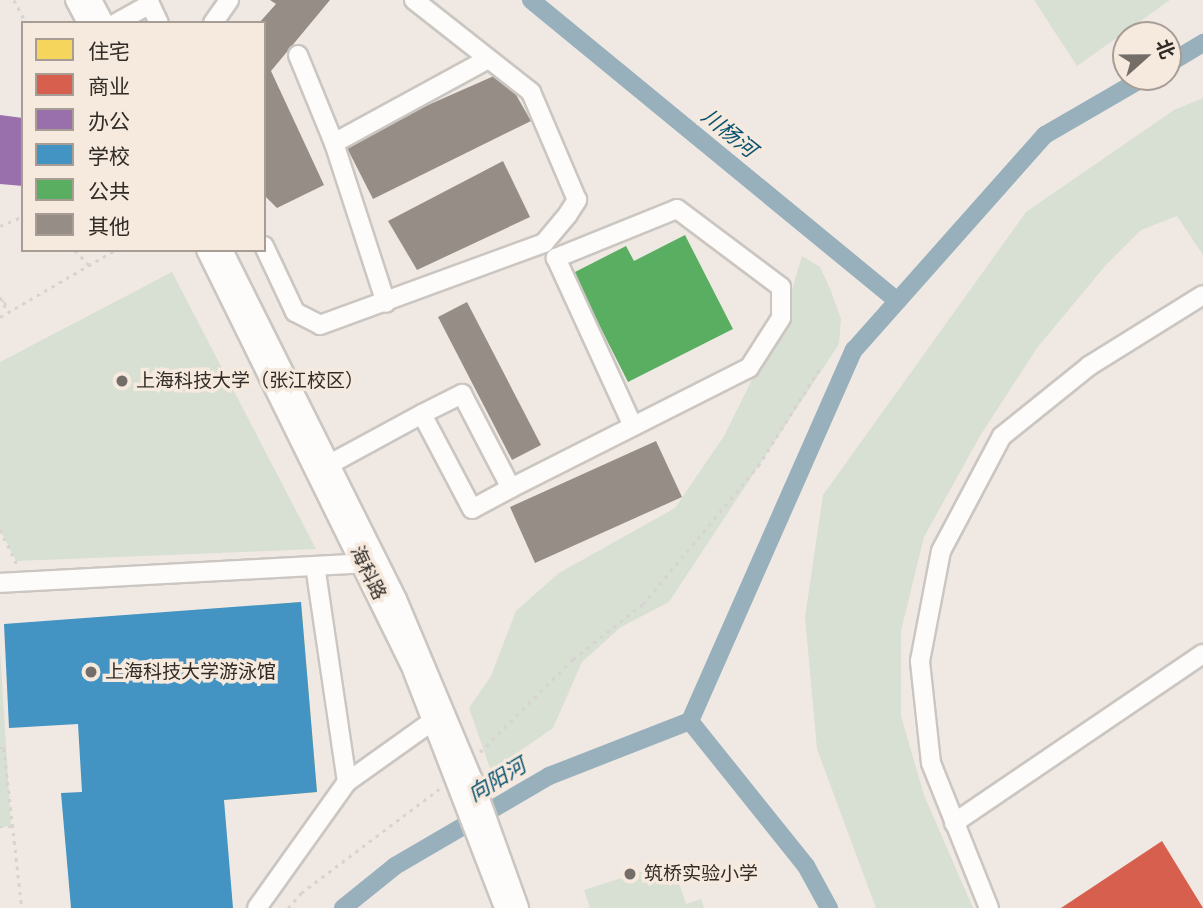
<!DOCTYPE html>
<meta charset="utf-8">
<style>
body{margin:0}
#map{position:relative;width:1203px;height:908px;overflow:hidden;background:#f0e9e3;font-family:"Roboto Condensed","Noto Sans SC",sans-serif}
div>[style]{position:absolute}
.green>*{inset:0;background:#d7e0d2}
.homes>*{inset:0;background:#f6d55c}
.shops>*{inset:0;background:#d6604d}
.offices>*{inset:0;background:#9970ab}
.schools>*{inset:0;background:#4393c3}
.public>*{inset:0;background:#5aae61}
.canal>*{height:18px;margin:-9px;padding:0 9px;transform-origin:9px;border-radius:9px;background:#98b0bc}
.building>*{inset:0;background:#968e86}
.minor-tunnel>*{height:18px;margin-top:-9px;transform-origin:0;background:repeating-linear-gradient(90deg,#cac3bd 0 18px,transparent 0 27px)}
.path>*{height:2.5px;margin-top:-1.25px;transform-origin:0;background:repeating-linear-gradient(90deg,#d6d3d1 0 3.5px,transparent 0 8.5px)}
.roads{filter:drop-shadow(2px 0 #cbc6c1) drop-shadow(-2px 0 #cbc6c1) drop-shadow(0 2px #cbc6c1) drop-shadow(0 -2px #cbc6c1)}
.minor>*{height:18px;margin:-9px;padding:0 9px;transform-origin:9px;border-radius:9px;background:#fdfcfb}
.dots>*{width:19px;height:19px;translate:-50% -50%;box-sizing:border-box;border:4px solid #f6e9dd;border-radius:50%}
span{translate:-50% -50%;white-space:nowrap;text-align:center;line-height:1.15;-webkit-text-stroke:7px #f6e9dd;paint-order:stroke}
.poi-label{font-size:19px;color:#312c27}
.left{translate:0 -50%;text-align:left}
.street-label{font-size:19px;color:#312c27}
.water-label{font-size:21px;color:#075270;font-style:italic}
.legend{position:absolute;left:21px;top:21px;width:245px;height:231px;box-sizing:border-box;background:#f6e9dd;border:2px solid #a79d94;margin:0;padding:9px 12px;list-style:none;font-size:21px;color:#312c27}
.legend li{display:flex;align-items:center;gap:14px;height:35px}
.legend b{width:35px;border:2px solid #a79d94}
.north{position:absolute;left:1112px;top:21px;width:70px;height:70px;box-sizing:border-box;background:#f6e9dd;border:2px solid #a79d94;border-radius:50%;rotate:69deg;font-size:19px;font-weight:700;line-height:28px;text-align:center;color:#312c27}
.north::after{content:'';display:block;margin:auto;width:24px;height:32px;background:#746e69;clip-path:polygon(50% 0,100% 100%,50% 72%,0 100%)}
</style>
<div id="map">
<div class="green">
<i style="clip-path:polygon(1034px 0,1170px 0,1077px 66px)"></i>
<i style="clip-path:polygon(1203px 98px,1203px 255px,1177px 216px,1141px 230px,1105px 266px,1037px 348px,980px 436px,924px 537px,901px 631px,901px 716px,924px 795px,973px 908px,876px 908px,817px 749px,805px 617px,823px 495px,1026px 212px,1174px 110px)"></i>
<i style="clip-path:polygon(802px 256px,820px 267px,831px 291px,841px 319px,839px 344px,669px 602px,621px 627px,582px 662px,553px 728px,491px 771px,469px 708px,491px 676px,516px 611px,559px 573px,675px 508px,724px 436px,785px 313px)"></i>
<i style="clip-path:polygon(172px 272px,316px 549px,16px 561px,0 530px,0 362px)"></i>
<i style="clip-path:polygon(0 649px,11px 826px,0 827px)"></i>
<i style="clip-path:polygon(672px 862px,686px 904px,701px 899px,704px 908px,590px 908px,584px 890px)"></i>
</div>
<div class="homes">
<i style="clip-path:polygon(301px 602px,317px 792px,186px 803px,169px 613px)"></i>
</div>
<div class="shops">
<i style="clip-path:polygon(1162px 841px,1203px 908px,1061px 908px)"></i>
</div>
<div class="offices">
<i style="clip-path:polygon(0 115px,23px 118px,23px 186px,0 184px)"></i>
</div>
<div class="schools">
<i style="clip-path:polygon(301px 602px,317px 792px,224px 800px,233px 908px,71px 908px,61px 793px,82px 792px,78px 724px,9px 728px,4px 624px)"></i>
</div>
<div class="public">
<i style="clip-path:polygon(685px 235px,733px 329px,628px 382px,573px 273px,626px 246px,634px 261px)"></i>
</div>
<div class="canal">
<i style="left:531px;top:0;width:474px;rotate:39.4deg"></i>
<i style="left:1168px;top:64px;width:41px;rotate:-31deg"></i>
<i style="left:343px;top:908px;width:67px;rotate:-38.9deg"></i>
<i style="left:395px;top:866px;width:178px;rotate:-30.3deg"></i>
<i style="left:549px;top:776px;width:151px;rotate:-21.3deg"></i>
<i style="left:829px;top:908px;width:48px;rotate:-118.7deg"></i>
<i style="left:806px;top:866px;width:186px;rotate:-128.7deg"></i>
<i style="left:690px;top:721px;width:406px;rotate:-66.2deg"></i>
<i style="left:854px;top:350px;width:288px;rotate:-48.4deg"></i>
<i style="left:1045px;top:135px;width:116px;rotate:-30.1deg"></i>
</div>
<div class="building">
<i style="clip-path:polygon(270px 0,330px 0,271px 71px,324px 185px,277px 208px,264px 195px,264px 23px,259px 23px,276px 4px)"></i>
<i style="clip-path:polygon(503px 72px,531px 121px,373px 199px,344px 142px)"></i>
<i style="clip-path:polygon(503px 161px,530px 217px,417px 270px,388px 221px)"></i>
<i style="clip-path:polygon(467px 302px,541px 445px,512px 460px,438px 317px)"></i>
<i style="clip-path:polygon(656px 441px,682px 497px,535px 563px,510px 507px)"></i>
</div>
<div class="minor-tunnel">
<i style="left:0;top:299px;width:1px;rotate:-45deg"></i>
</div>
<div class="path">
<i style="left:14px;top:0;width:26px;rotate:62deg"></i>
<i style="left:0;top:226px;width:25px;rotate:-23deg"></i>
<i style="left:75px;top:250px;width:21px;rotate:47deg"></i>
<i style="left:0;top:297px;width:17px;rotate:62deg"></i>
<i style="left:0;top:317px;width:133px;rotate:-30.2deg"></i>
<i style="left:0;top:530px;width:40px;rotate:63.4deg"></i>
<i style="left:0;top:748px;width:4px"></i>
<i style="left:4px;top:748px;width:161px;rotate:83.6deg"></i>
<i style="left:480px;top:752px;width:132px;rotate:-45deg"></i>
<i style="left:573px;top:659px;width:89px;rotate:-38.2deg"></i>
<i style="left:643px;top:604px;width:180px;rotate:-50.2deg"></i>
<i style="left:758px;top:466px;width:118px;rotate:-57.8deg"></i>
<i style="left:0;top:827px;width:11px"></i>
<i style="left:288px;top:908px;width:20px;rotate:-49deg"></i>
<i style="left:301px;top:893px;width:173px;rotate:-37deg"></i>
</div>
<div class="roads">
<div class="minor">
<i style="left:75px;top:0;width:26px;rotate:62deg"></i>
<i style="left:92px;top:0;width:26px;rotate:62deg"></i>
<i style="left:116px;top:23px;width:39px;rotate:-29deg"></i>
<i style="left:150px;top:4px;width:21px;rotate:65deg"></i>
<i style="left:213px;top:23px;width:28px;rotate:-55deg"></i>
<i style="left:298px;top:55px;width:95px;rotate:67.8deg"></i>
<i style="left:334px;top:143px;width:168px;rotate:72deg"></i>
<i style="left:334px;top:143px;width:175px;rotate:-28.6deg"></i>
<i style="left:264px;top:246px;width:73px;rotate:64.8deg"></i>
<i style="left:295px;top:312px;width:28px;rotate:27deg"></i>
<i style="left:320px;top:325px;width:239px;rotate:-20.1deg"></i>
<i style="left:544px;top:243px;width:38px;rotate:-50deg"></i>
<i style="left:568px;top:214px;width:17px;rotate:-57deg"></i>
<i style="left:577px;top:200px;width:117px;rotate:-113.1deg"></i>
<i style="left:531px;top:92px;width:149px;rotate:-141.8deg"></i>
<i style="left:206px;top:250px;width:462px;rotate:63.8deg"></i>
<i style="left:410px;top:664px;width:261px;rotate:68.9deg"></i>
<i style="left:223px;top:250px;width:390px;rotate:63.5deg"></i>
<i style="left:397px;top:599px;width:199px;rotate:67.2deg"></i>
<i style="left:474px;top:782px;width:134px;rotate:70.3deg"></i>
<i style="left:330px;top:464px;width:105px;rotate:-28.5deg"></i>
<i style="left:422px;top:414px;width:45px;rotate:-26.6deg"></i>
<i style="left:462px;top:394px;width:106px;rotate:62.5deg"></i>
<i style="left:511px;top:488px;width:44px;rotate:151.7deg"></i>
<i style="left:472px;top:509px;width:107px;rotate:-117.8deg"></i>
<i style="left:511px;top:488px;width:267px;rotate:-26.8deg"></i>
<i style="left:749px;top:368px;width:59px;rotate:-57.4deg"></i>
<i style="left:781px;top:318px;width:31px;rotate:-90deg"></i>
<i style="left:781px;top:287px;width:130px;rotate:-143.1deg"></i>
<i style="left:677px;top:209px;width:131px;rotate:158deg"></i>
<i style="left:556px;top:258px;width:185px;rotate:65.4deg"></i>
<i style="left:0;top:583px;width:365px;rotate:-3.1deg"></i>
<i style="left:347px;top:782px;width:107px;rotate:-35.5deg"></i>
<i style="left:954px;top:823px;width:301px;rotate:-34.2deg"></i>
<i style="left:257px;top:908px;width:155px;rotate:-54.5deg"></i>
<i style="left:347px;top:782px;width:218px;rotate:-98.4deg"></i>
<i style="left:989px;top:908px;width:156px;rotate:-111.8deg"></i>
<i style="left:931px;top:763px;width:103px;rotate:-96.2deg"></i>
<i style="left:920px;top:661px;width:112px;rotate:-79.2deg"></i>
<i style="left:941px;top:551px;width:130px;rotate:-62.1deg"></i>
<i style="left:1002px;top:436px;width:112px;rotate:-38.8deg"></i>
<i style="left:1089px;top:366px;width:134px;rotate:-31.9deg"></i>
</div>
</div>
<div class="dots">
<i style="left:122px;top:381px;background:#746e69"></i>
<i style="left:91px;top:672px;background:#746e69"></i>
<i style="left:630px;top:874px;background:#746e69"></i>
</div>
<div class="poi-label">
<span class="left" style="left:136px;top:381px">上海科技大学（张江校区）</span>
<span class="left" style="left:105px;top:672px">上海科技大学游泳馆</span>
<span class="left" style="left:644px;top:874px">筑桥实验小学</span>
</div>
<div class="street-label">
<span style="left:368px;top:573px;rotate:64deg">海科路</span>
</div>
<div class="water-label">
<span style="left:729px;top:133px;rotate:39deg">川杨河</span>
<span style="left:497px;top:780px;rotate:-31deg">向阳河</span>
</div>
<ul class="legend">
<li><b style="height:19px;background:#f6d55c"></b>住宅</li>
<li><b style="height:19px;background:#d6604d"></b>商业</li>
<li><b style="height:19px;background:#9970ab"></b>办公</li>
<li><b style="height:19px;background:#4393c3"></b>学校</li>
<li><b style="height:19px;background:#5aae61"></b>公共</li>
<li><b style="height:19px;background:#968e86"></b>其他</li>
</ul>
<div class="north">北</div>
</div>
